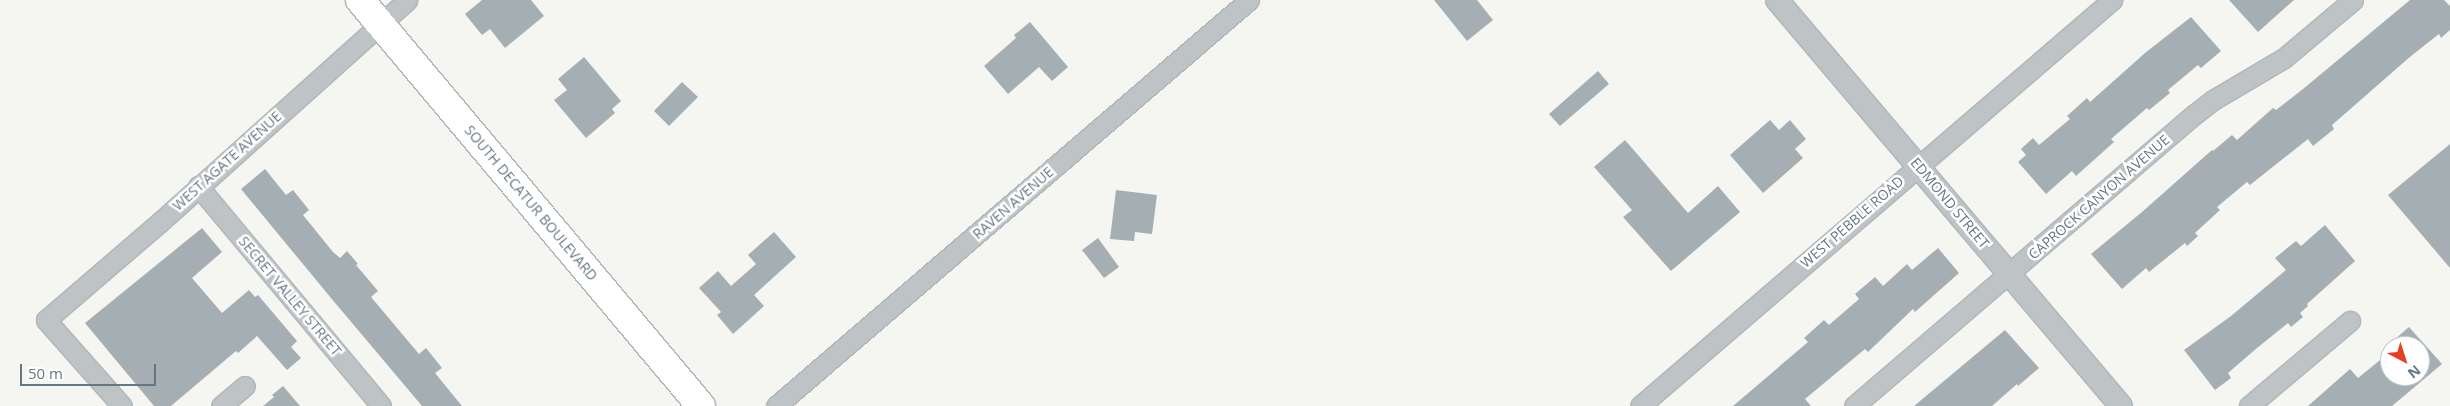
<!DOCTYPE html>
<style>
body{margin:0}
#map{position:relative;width:2450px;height:406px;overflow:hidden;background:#f5f5f2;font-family:"Open Sans",sans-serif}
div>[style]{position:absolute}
.building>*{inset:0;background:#a5afb3}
.roads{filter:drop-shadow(1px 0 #b0b6b9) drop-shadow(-1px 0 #b0b6b9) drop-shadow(0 1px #b0b6b9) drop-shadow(0 -1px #b0b6b9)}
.minor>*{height:19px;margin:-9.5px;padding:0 9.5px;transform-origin:9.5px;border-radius:9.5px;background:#bec3c6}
.tertiary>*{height:22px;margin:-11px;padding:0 11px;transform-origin:11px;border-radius:11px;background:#bec3c6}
.primary>*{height:28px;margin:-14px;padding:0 14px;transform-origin:14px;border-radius:14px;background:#fff}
span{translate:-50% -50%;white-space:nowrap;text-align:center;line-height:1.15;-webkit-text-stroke:5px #fff;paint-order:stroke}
.street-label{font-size:14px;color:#647883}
.north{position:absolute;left:2380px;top:336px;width:50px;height:50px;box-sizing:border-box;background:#fff;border:1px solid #c1c9cd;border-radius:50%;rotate:140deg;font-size:14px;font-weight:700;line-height:20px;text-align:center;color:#647883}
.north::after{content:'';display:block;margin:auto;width:18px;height:22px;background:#e53e22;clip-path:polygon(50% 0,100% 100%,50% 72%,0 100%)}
.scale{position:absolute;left:20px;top:364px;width:136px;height:22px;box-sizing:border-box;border:2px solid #647883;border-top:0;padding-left:6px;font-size:15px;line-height:18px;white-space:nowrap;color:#647883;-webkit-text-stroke:4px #fff;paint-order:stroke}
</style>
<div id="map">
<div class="building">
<i style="clip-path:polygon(482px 0,531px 0,544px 16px,505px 48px,490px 29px,482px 35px,465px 14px)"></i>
<i style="clip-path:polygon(1434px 0,1477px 0,1493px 20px,1467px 41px)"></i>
<i style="clip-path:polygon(2229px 0,2294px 0,2258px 32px)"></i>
<i style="clip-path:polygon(2410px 0,2444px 0,2450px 6px,2450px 30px,2441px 38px,2439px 34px,2411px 56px,2332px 125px,2334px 129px,2313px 146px,2308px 139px,2250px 185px,2247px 182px,2217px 207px,2220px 210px,2195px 233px,2198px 236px,2187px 246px,2185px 243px,2149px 272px,2146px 268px,2122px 289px,2091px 254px,2142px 212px,2212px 150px,2213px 151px,2232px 135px,2237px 140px,2273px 108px,2276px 110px,2303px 89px)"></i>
<i style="clip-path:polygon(2191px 17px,2221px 51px,2201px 68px,2198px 65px,2168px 90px,2170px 93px,2149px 110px,2147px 108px,2111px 139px,2114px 142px,2076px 176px,2072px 171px,2046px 194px,2018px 162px,2026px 155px,2021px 149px,2033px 138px,2039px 145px,2070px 119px,2067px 116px,2087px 98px,2090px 102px,2145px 53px)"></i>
<i style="clip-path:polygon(1030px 22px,1068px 67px,1052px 81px,1039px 67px,1008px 94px,984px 66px,1016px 38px,1014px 35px)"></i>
<i style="clip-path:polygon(584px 57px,621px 101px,612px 109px,615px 113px,586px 138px,554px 100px,567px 90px,558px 79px)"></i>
<i style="clip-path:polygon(1598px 71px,1609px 84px,1560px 126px,1549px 114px)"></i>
<i style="clip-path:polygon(682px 82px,698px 97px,669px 126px,654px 111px)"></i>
<i style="clip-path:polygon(1770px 120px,1779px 130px,1790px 120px,1806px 139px,1795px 149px,1803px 158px,1763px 193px,1730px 155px)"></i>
<i style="clip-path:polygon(1625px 140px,1688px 213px,1718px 186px,1740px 212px,1671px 271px,1623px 217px,1632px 210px,1594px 167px)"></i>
<i style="clip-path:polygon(2450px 144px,2450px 268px,2388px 195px)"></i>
<i style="clip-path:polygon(265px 169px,286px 195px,293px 190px,309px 210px,303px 215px,333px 252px,340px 258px,347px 251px,358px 264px,356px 265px,378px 291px,371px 297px,419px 354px,426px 348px,442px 368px,435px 373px,462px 406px,422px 406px,331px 298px,241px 189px)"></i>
<i style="clip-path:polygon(1116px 190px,1157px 195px,1152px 234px,1135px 232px,1134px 241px,1110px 239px)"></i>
<i style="clip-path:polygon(2325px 225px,2355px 261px,2307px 304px,2308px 306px,2300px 313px,2303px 317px,2291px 327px,2288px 323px,2257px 348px,2228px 373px,2231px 378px,2215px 390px,2184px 350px,2231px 316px,2286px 270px,2275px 258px,2296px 241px,2301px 246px)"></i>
<i style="clip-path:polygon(202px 228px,222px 252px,192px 278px,222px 313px,249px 290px,255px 297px,258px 295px,297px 341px,291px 347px,301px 358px,287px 370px,257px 336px,238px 353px,236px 351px,171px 406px,154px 406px,85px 323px)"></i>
<i style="clip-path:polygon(774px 232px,796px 257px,754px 295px,764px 306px,733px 334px,717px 315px,721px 312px,699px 288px,718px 271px,731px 286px,756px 264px,748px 255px)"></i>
<i style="clip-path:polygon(1098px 238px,1119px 267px,1104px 278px,1082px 250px)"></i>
<i style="clip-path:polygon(1938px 248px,1959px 273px,1915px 312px,1913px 309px,1868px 352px,1865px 349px,1805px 399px,1811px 406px,1733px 406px,1808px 342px,1804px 338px,1824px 320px,1829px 325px,1859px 299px,1855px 294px,1875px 277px,1883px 286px,1907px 264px,1912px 270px)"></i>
<i style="clip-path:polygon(2409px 327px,2442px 364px,2392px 406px,2308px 406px,2350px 369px,2358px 378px,2390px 352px,2390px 376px,2420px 376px,2420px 346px,2387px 346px)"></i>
<i style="clip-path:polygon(2005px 330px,2039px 368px,2018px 386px,2017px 384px,1992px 406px,1914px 406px)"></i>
<i style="clip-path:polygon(283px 386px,300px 406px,263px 406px,274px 397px,272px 395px)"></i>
</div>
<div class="roads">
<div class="minor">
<i style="left:198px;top:186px;width:286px;rotate:50.2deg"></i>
<i style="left:122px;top:406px;width:115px;rotate:-131.5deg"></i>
<i style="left:46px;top:320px;width:150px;rotate:-40.7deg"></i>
<i style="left:160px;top:222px;width:332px;rotate:-41.9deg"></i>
<i style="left:221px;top:406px;width:31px;rotate:-40deg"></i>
<i style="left:776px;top:406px;width:623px;rotate:-40.64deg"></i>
<i style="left:1640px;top:406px;width:623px;rotate:-40.7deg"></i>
<i style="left:1854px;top:406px;width:449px;rotate:-40.6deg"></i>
<i style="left:2195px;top:114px;width:23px;rotate:-38deg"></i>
<i style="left:2213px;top:100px;width:82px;rotate:-30.6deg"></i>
<i style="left:2284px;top:58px;width:90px;rotate:-40deg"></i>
<i style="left:2249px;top:406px;width:132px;rotate:-40.1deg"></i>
</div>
<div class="tertiary">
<i style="left:1777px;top:0;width:532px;rotate:49.73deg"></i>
</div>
<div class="primary">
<i style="left:360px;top:0;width:530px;rotate:49.97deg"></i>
</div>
</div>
<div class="street-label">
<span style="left:227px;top:161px;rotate:-42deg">WEST AGATE AVENUE</span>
<span style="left:2099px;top:197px;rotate:-41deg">CAPROCK CANYON AVENUE</span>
<span style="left:531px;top:203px;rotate:50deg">SOUTH DECATUR BOULEVARD</span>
<span style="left:1013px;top:203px;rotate:-41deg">RAVEN AVENUE</span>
<span style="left:1950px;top:203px;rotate:50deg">EDMOND STREET</span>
<span style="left:1852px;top:222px;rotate:-41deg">WEST PEBBLE ROAD</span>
<span style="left:290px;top:296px;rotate:50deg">SECRET VALLEY STREET</span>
</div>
<div class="north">N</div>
<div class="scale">50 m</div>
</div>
